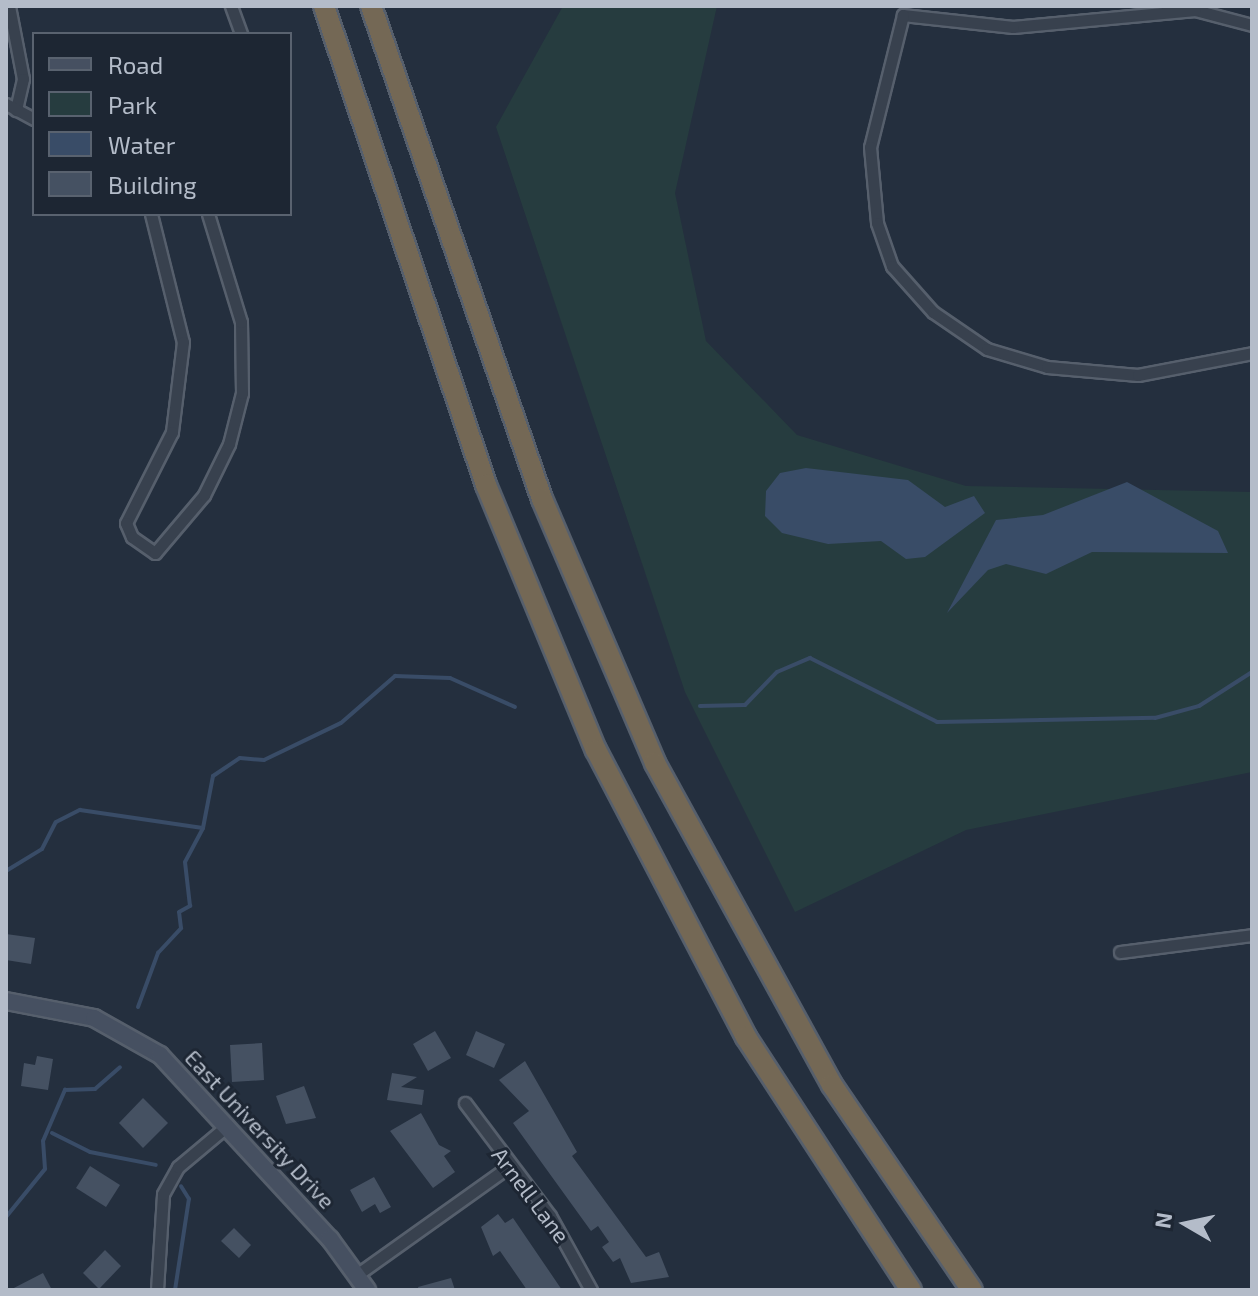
<!DOCTYPE html>
<style>
body{margin:0}
#map{position:relative;width:1258px;height:1296px;overflow:hidden;background:#242f3e;font-family:"Exo 2",sans-serif}
div>[style]{position:absolute}
.green>*{inset:0;background:#263c3f}
.water>*{inset:0;background:#394c67}
.stream>*{height:4px;margin:-2px;padding:0 2px;transform-origin:2px;border-radius:2px;background:#394c67}
.building>*{inset:0;background:#455162}
.roads{filter:drop-shadow(2px 0 #565f6c) drop-shadow(-2px 0 #565f6c) drop-shadow(0 2px #565f6c) drop-shadow(0 -2px #565f6c)}
.minor>*{height:11px;margin:-5.5px;padding:0 5.5px;transform-origin:5.5px;border-radius:5.5px;background:#38414e}
.secondary>*{height:16px;margin:-8px;padding:0 8px;transform-origin:8px;border-radius:8px;background:#465061}
.motorway>*{height:20px;margin:-10px;padding:0 10px;transform-origin:10px;border-radius:10px;background:#746855}
span{translate:-50% -50%;white-space:nowrap;text-align:center;line-height:1.15;-webkit-text-stroke:6px #1d2633;paint-order:stroke}
.street-label{font-size:22px;color:#b4bcc9}
.frame{position:absolute;inset:0;border:8px solid #b4bcc9;pointer-events:none}
.legend{position:absolute;left:32px;top:32px;width:260px;height:184px;box-sizing:border-box;background:#1d2633;border:2px solid #59626f;margin:0;padding:10px 14px;list-style:none;font-size:24px;color:#b4bcc9}
.legend li{display:flex;align-items:center;gap:16px;height:40px}
.legend b{width:40px;border:2px solid #59626f}
.north{position:absolute;left:1146px;top:1184px;width:80px;height:80px;-webkit-text-stroke:6px #1d2633;paint-order:stroke;rotate:279deg;font-size:22px;font-weight:700;line-height:32px;text-align:center;color:#b4bcc9}
.north::after{content:'';display:block;margin:auto;width:28px;height:36px;background:#b4bcc9;clip-path:polygon(50% 0,100% 100%,50% 72%,0 100%)}
</style>
<div id="map">
<div class="green">
<i style="clip-path:polygon(563px 6px,717px 6px,675px 193px,706px 341px,797px 435px,966px 486px,1252px 492px,1252px 772px,966px 830px,795px 912px,685px 692px,496px 127px)"></i>
</div>
<div class="water">
<i style="clip-path:polygon(806px 468px,908px 480px,945px 507px,974px 496px,985px 513px,925px 557px,906px 559px,881px 541px,828px 544px,782px 533px,765px 516px,766px 491px,780px 473px)"></i>
<i style="clip-path:polygon(1127px 482px,1218px 531px,1228px 553px,1092px 552px,1046px 574px,1006px 564px,988px 570px,947px 613px,996px 520px,1043px 515px)"></i>
</div>
<div class="stream">
<i style="left:700px;top:706px;width:45px;rotate:-1.3deg"></i>
<i style="left:745px;top:705px;width:46px;rotate:-45.9deg"></i>
<i style="left:777px;top:672px;width:36px;rotate:-23deg"></i>
<i style="left:810px;top:658px;width:142px;rotate:26.7deg"></i>
<i style="left:937px;top:722px;width:218px;rotate:-1.1deg"></i>
<i style="left:1155px;top:718px;width:46px;rotate:-15.3deg"></i>
<i style="left:1199px;top:706px;width:63px;rotate:-32.7deg"></i>
<i style="left:6px;top:871px;width:42px;rotate:-31.4deg"></i>
<i style="left:42px;top:849px;width:30px;rotate:-63deg"></i>
<i style="left:56px;top:822px;width:27px;rotate:-27deg"></i>
<i style="left:80px;top:810px;width:124px;rotate:8.3deg"></i>
<i style="left:203px;top:828px;width:53px;rotate:-79.1deg"></i>
<i style="left:213px;top:776px;width:32px;rotate:-34deg"></i>
<i style="left:240px;top:758px;width:24px;rotate:5deg"></i>
<i style="left:264px;top:760px;width:85px;rotate:-25.7deg"></i>
<i style="left:341px;top:723px;width:72px;rotate:-41deg"></i>
<i style="left:395px;top:676px;width:55px;rotate:2.1deg"></i>
<i style="left:450px;top:678px;width:71px;rotate:24deg"></i>
<i style="left:138px;top:1007px;width:58px;rotate:-69.7deg"></i>
<i style="left:158px;top:953px;width:34px;rotate:-47deg"></i>
<i style="left:181px;top:928px;width:16px;rotate:-97deg"></i>
<i style="left:179px;top:912px;width:13px;rotate:-29deg"></i>
<i style="left:190px;top:906px;width:44px;rotate:-96.5deg"></i>
<i style="left:185px;top:862px;width:38px;rotate:-62deg"></i>
<i style="left:52px;top:1133px;width:42px;rotate:26.6deg"></i>
<i style="left:90px;top:1152px;width:67px;rotate:11.1deg"></i>
<i style="left:6px;top:1217px;width:62px;rotate:-50.9deg"></i>
<i style="left:45px;top:1169px;width:28px;rotate:-94deg"></i>
<i style="left:43px;top:1141px;width:56px;rotate:-66.7deg"></i>
<i style="left:65px;top:1090px;width:30px;rotate:-2deg"></i>
<i style="left:95px;top:1089px;width:33px;rotate:-41deg"></i>
<i style="left:175px;top:1290px;width:92px;rotate:-81.3deg"></i>
<i style="left:189px;top:1199px;width:15px;rotate:-122deg"></i>
</div>
<div class="building">
<i style="clip-path:polygon(6px 934px,35px 938px,31px 964px,6px 960px)"></i>
<i style="clip-path:polygon(435px 1031px,451px 1058px,428px 1071px,413px 1044px)"></i>
<i style="clip-path:polygon(476px 1031px,505px 1044px,494px 1068px,466px 1055px)"></i>
<i style="clip-path:polygon(262px 1043px,264px 1080px,232px 1082px,230px 1045px)"></i>
<i style="clip-path:polygon(37px 1056px,53px 1059px,48px 1090px,21px 1086px,24px 1063px,35px 1065px)"></i>
<i style="clip-path:polygon(525px 1061px,577px 1152px,572px 1156px,646px 1257px,659px 1252px,669px 1277px,631px 1283px,620px 1258px,613px 1262px,602px 1247px,609px 1242px,598px 1226px,591px 1231px,513px 1123px,529px 1111px,499px 1080px)"></i>
<i style="clip-path:polygon(392px 1073px,417px 1077px,401px 1087px,424px 1090px,422px 1105px,387px 1100px)"></i>
<i style="clip-path:polygon(304px 1086px,316px 1118px,286px 1124px,276px 1096px)"></i>
<i style="clip-path:polygon(143px 1098px,168px 1123px,143px 1148px,119px 1123px)"></i>
<i style="clip-path:polygon(421px 1113px,439px 1145px,451px 1151px,444px 1156px,455px 1172px,433px 1188px,390px 1131px)"></i>
<i style="clip-path:polygon(90px 1166px,120px 1185px,106px 1207px,76px 1188px)"></i>
<i style="clip-path:polygon(374px 1177px,391px 1207px,380px 1213px,375px 1204px,362px 1212px,350px 1190px)"></i>
<i style="clip-path:polygon(498px 1214px,505px 1223px,513px 1218px,562px 1290px,527px 1290px,500px 1251px,493px 1256px,481px 1227px)"></i>
<i style="clip-path:polygon(234px 1228px,251px 1245px,239px 1258px,221px 1241px)"></i>
<i style="clip-path:polygon(105px 1250px,121px 1266px,99px 1289px,83px 1273px)"></i>
<i style="clip-path:polygon(43px 1273px,52px 1290px,10px 1290px)"></i>
<i style="clip-path:polygon(451px 1278px,455px 1290px,419px 1290px,418px 1287px)"></i>
</div>
<div class="roads">
<div class="minor">
<i style="left:9px;top:6px;width:74px;rotate:79.1deg"></i>
<i style="left:23px;top:79px;width:32px;rotate:103deg"></i>
<i style="left:231px;top:6px;width:30px;rotate:70deg"></i>
<i style="left:1252px;top:25px;width:59px;rotate:-165.3deg"></i>
<i style="left:1195px;top:10px;width:183px;rotate:174.7deg"></i>
<i style="left:1013px;top:27px;width:111px;rotate:-173.8deg"></i>
<i style="left:903px;top:15px;width:136px;rotate:104deg"></i>
<i style="left:870px;top:147px;width:76px;rotate:84.7deg"></i>
<i style="left:877px;top:223px;width:46px;rotate:70.8deg"></i>
<i style="left:892px;top:266px;width:62px;rotate:48.3deg"></i>
<i style="left:933px;top:312px;width:65px;rotate:34.4deg"></i>
<i style="left:987px;top:349px;width:63px;rotate:16.7deg"></i>
<i style="left:1047px;top:367px;width:91px;rotate:5deg"></i>
<i style="left:1138px;top:375px;width:116px;rotate:-10.9deg"></i>
<i style="left:6px;top:104px;width:32px;rotate:28deg"></i>
<i style="left:151px;top:214px;width:132px;rotate:76deg"></i>
<i style="left:183px;top:342px;width:91px;rotate:97deg"></i>
<i style="left:172px;top:432px;width:102px;rotate:116.8deg"></i>
<i style="left:126px;top:523px;width:15px;rotate:67deg"></i>
<i style="left:132px;top:537px;width:28px;rotate:35deg"></i>
<i style="left:155px;top:553px;width:76px;rotate:-49.8deg"></i>
<i style="left:204px;top:495px;width:57px;rotate:-63.9deg"></i>
<i style="left:229px;top:444px;width:53px;rotate:-75.7deg"></i>
<i style="left:242px;top:393px;width:71px;rotate:-90.8deg"></i>
<i style="left:241px;top:322px;width:113px;rotate:-107deg"></i>
<i style="left:1120px;top:952px;width:133px;rotate:-7.3deg"></i>
<i style="left:465px;top:1103px;width:141px;rotate:53deg"></i>
<i style="left:550px;top:1216px;width:85px;rotate:61deg"></i>
<i style="left:358px;top:1274px;width:184px;rotate:-35.5deg"></i>
<i style="left:157px;top:1290px;width:96px;rotate:-86.4deg"></i>
<i style="left:163px;top:1194px;width:31px;rotate:-61deg"></i>
<i style="left:178px;top:1167px;width:65px;rotate:-40deg"></i>
</div>
<div class="secondary">
<i style="left:6px;top:1001px;width:90px;rotate:10.9deg"></i>
<i style="left:94px;top:1018px;width:76px;rotate:29.3deg"></i>
<i style="left:160px;top:1055px;width:251px;rotate:47.3deg"></i>
<i style="left:330px;top:1239px;width:63px;rotate:54deg"></i>
</div>
<div class="motorway">
<i style="left:324px;top:6px;width:506px;rotate:71.31deg"></i>
<i style="left:486px;top:485px;width:287px;rotate:67.5deg"></i>
<i style="left:596px;top:750px;width:324px;rotate:62.4deg"></i>
<i style="left:746px;top:1037px;width:302px;rotate:56.9deg"></i>
<i style="left:371px;top:6px;width:522px;rotate:70.87deg"></i>
<i style="left:542px;top:499px;width:287px;rotate:66.8deg"></i>
<i style="left:655px;top:763px;width:367px;rotate:61.2deg"></i>
<i style="left:832px;top:1085px;width:248px;rotate:55.7deg"></i>
</div>
</div>
<div class="street-label">
<span style="left:260px;top:1129px;rotate:47deg">East University Drive</span>
<span style="left:531px;top:1195px;rotate:53deg">Arnell Lane</span>
</div>
<div class="frame"></div>
<ul class="legend">
<li><b style="height:10px;background:#465061"></b>Road</li>
<li><b style="height:22px;background:#263c3f"></b>Park</li>
<li><b style="height:22px;background:#394c67"></b>Water</li>
<li><b style="height:22px;background:#455162"></b>Building</li>
</ul>
<div class="north">N</div>
</div>
